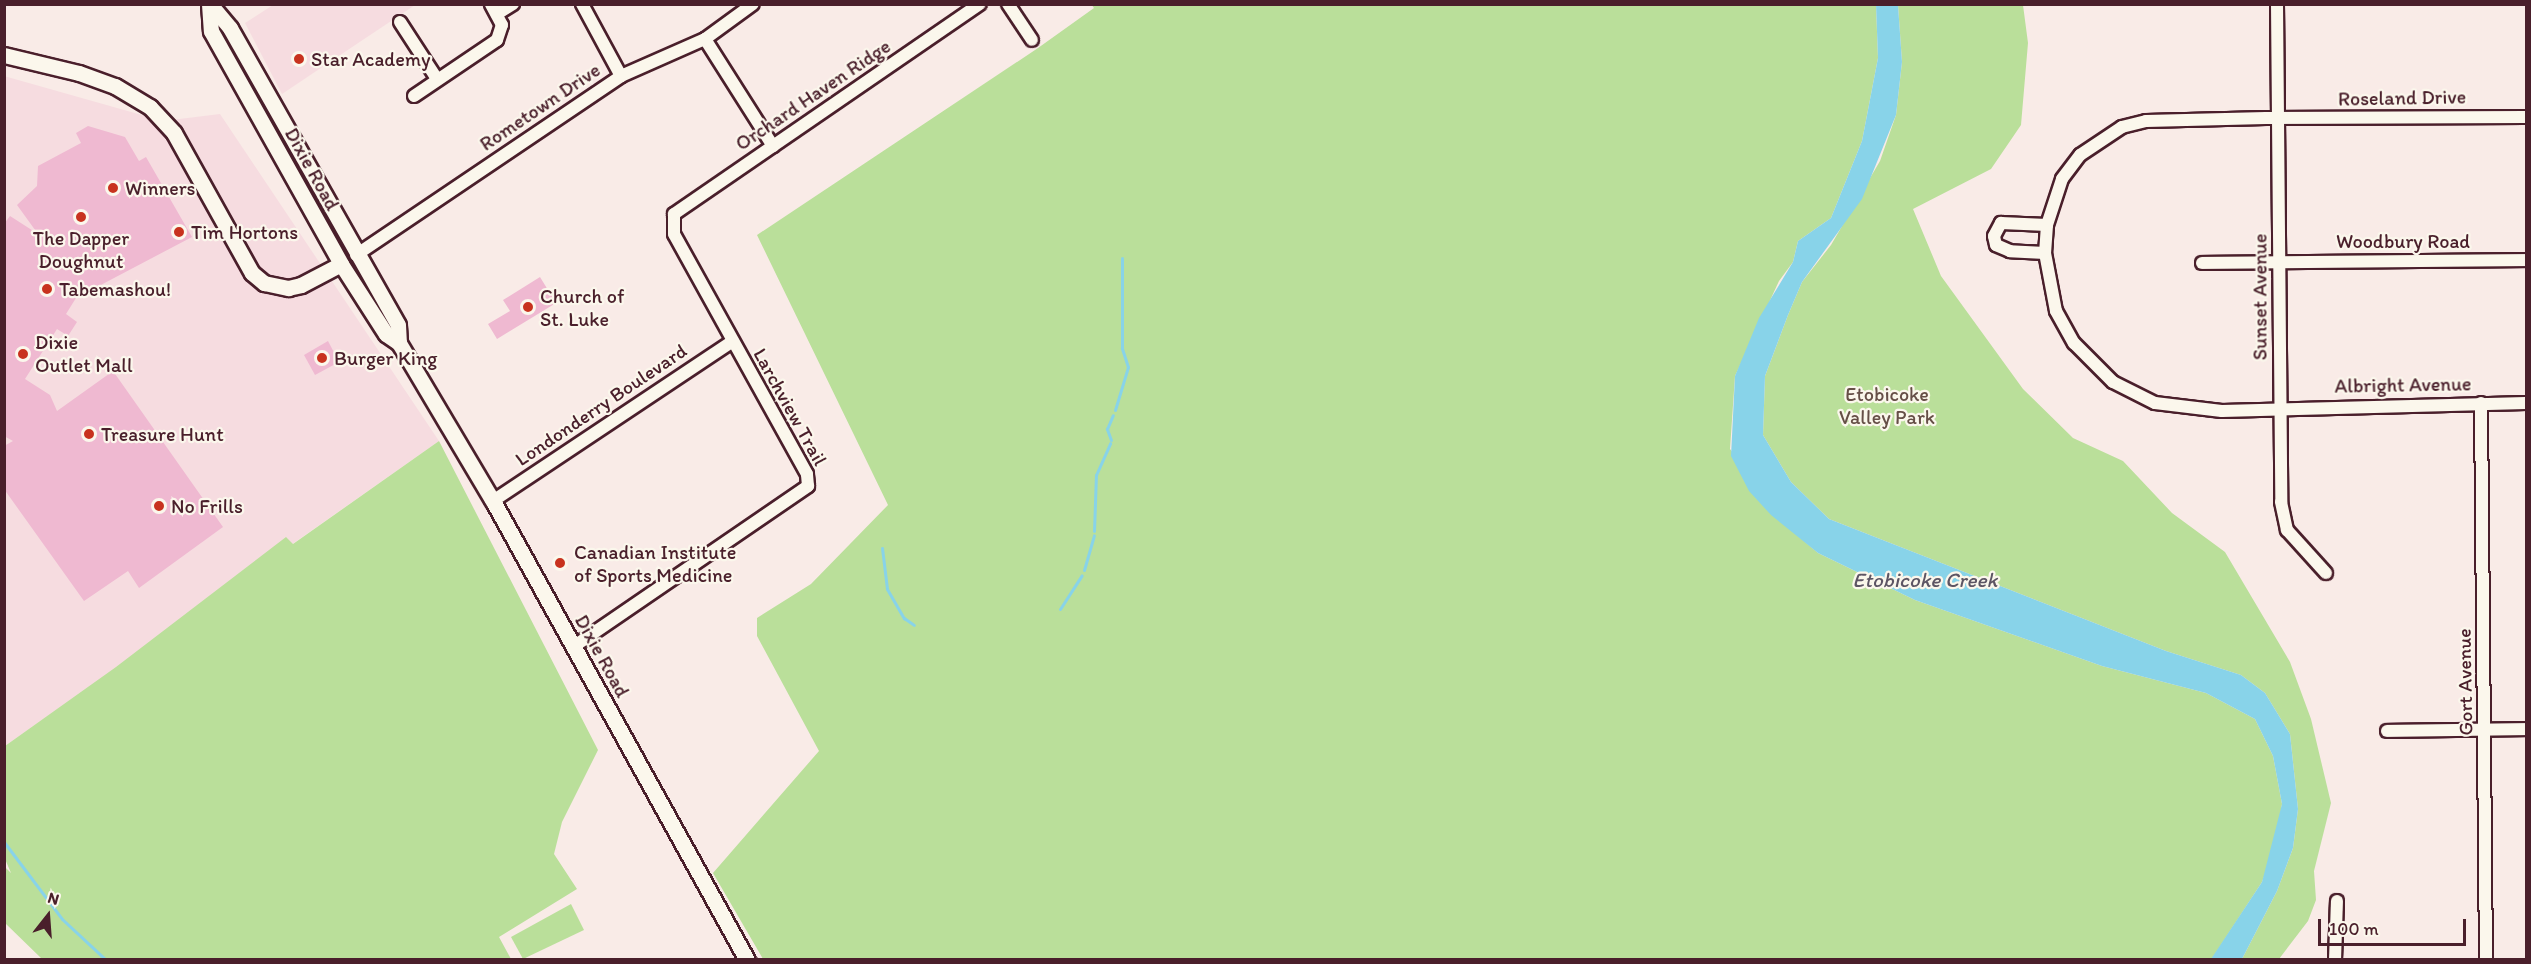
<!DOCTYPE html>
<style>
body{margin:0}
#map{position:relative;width:2531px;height:964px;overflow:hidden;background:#f9ebe7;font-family:Itim,sans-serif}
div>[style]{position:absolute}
.built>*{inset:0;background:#f6dce0}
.green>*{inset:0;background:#badf9a}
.water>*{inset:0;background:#88d3e9}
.stream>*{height:3px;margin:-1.5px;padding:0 1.5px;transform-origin:1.5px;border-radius:1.5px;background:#88d3e9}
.building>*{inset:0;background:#efb9d1}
.roads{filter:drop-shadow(2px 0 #4a1f2b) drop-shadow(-2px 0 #4a1f2b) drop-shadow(0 2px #4a1f2b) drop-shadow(0 -2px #4a1f2b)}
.minor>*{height:12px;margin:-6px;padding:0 6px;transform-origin:6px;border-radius:6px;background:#fbf7ec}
.major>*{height:15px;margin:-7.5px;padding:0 7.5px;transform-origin:7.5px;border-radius:7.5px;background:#fbf7ec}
.dots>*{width:16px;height:16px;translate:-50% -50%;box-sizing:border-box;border:3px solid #fbf7ec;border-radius:50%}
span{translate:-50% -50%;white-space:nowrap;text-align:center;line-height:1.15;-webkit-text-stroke:4.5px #fbf7ec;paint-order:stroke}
.poi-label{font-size:20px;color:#4a1f2b}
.left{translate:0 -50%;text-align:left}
.street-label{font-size:20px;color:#4a1f2b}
.park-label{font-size:20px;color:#664f47}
.water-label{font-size:21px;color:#5d5564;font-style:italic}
.frame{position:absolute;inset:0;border:6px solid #4a1f2b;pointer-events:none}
.north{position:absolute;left:18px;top:886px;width:60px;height:60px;-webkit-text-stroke:4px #fbf7ec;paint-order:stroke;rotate:17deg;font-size:16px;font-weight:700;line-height:24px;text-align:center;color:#4a1f2b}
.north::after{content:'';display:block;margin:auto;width:21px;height:27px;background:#4a1f2b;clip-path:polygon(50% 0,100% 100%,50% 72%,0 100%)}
.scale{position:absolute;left:2318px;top:919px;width:148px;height:27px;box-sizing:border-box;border:3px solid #4a1f2b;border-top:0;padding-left:8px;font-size:18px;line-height:21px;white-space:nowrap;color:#4a1f2b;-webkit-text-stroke:4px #fbf7ec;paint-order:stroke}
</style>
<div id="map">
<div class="built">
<i style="clip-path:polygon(273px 5px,415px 5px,282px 94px,245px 23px)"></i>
<i style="clip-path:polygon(4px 76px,163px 121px,220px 114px,439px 441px,5px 746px)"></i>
</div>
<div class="green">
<i style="clip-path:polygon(1091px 4px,1876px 5px,1878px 58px,1862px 141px,1831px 218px,1798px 241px,1793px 262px,1779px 281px,1735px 376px,1730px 449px,1797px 535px,1818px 553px,1915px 600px,2102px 666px,2206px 693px,2255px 719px,2273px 756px,2282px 804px,2275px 847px,2262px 882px,2211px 960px,763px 959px,713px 873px,819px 751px,757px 636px,757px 618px,811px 584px,888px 505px,757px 235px,1038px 48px,1094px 8px)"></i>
<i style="clip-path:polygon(1898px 5px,2023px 5px,2028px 43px,2021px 125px,1991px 169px,1913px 209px,1941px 276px,2023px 389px,2073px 438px,2123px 461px,2172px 513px,2225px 552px,2290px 662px,2311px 719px,2331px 803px,2314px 871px,2316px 900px,2308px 921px,2279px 959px,2242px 959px,2277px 891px,2293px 848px,2298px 809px,2290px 734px,2265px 693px,2241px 675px,2166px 651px,1829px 519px,1791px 482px,1763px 435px,1765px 376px,1788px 315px,1802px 282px,1831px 245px,1880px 161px,1896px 115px,1902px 62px)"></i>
<i style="clip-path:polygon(439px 441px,598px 750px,562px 822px,554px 854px,577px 889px,499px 937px,511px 959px,42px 959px,5px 923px,5px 867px,11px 873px,5px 859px,5px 746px,116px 667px,286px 537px,293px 544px)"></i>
<i style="clip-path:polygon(571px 904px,584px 930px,523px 959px,511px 937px)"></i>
</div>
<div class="water">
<i style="clip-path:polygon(1876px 5px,1898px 5px,1902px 62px,1896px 115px,1862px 199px,1802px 282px,1788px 315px,1765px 376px,1763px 435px,1791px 482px,1829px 519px,2166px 651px,2241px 675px,2265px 693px,2290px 734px,2298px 809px,2293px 848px,2277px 891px,2242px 959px,2211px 959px,2262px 882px,2282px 804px,2273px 756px,2255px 719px,2206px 693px,2102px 666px,1915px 600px,1818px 553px,1771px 515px,1749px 491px,1731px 456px,1735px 376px,1759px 318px,1793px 262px,1798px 241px,1831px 218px,1862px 141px,1878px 58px)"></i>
</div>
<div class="stream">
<i style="left:1115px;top:410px;width:45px;rotate:-73.2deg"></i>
<i style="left:1128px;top:367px;width:20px;rotate:-108deg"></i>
<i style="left:1122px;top:348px;width:90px;rotate:-90deg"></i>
<i style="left:1111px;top:440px;width:12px;rotate:-110deg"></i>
<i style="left:1107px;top:429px;width:15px;rotate:-67deg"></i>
<i style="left:1094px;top:531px;width:56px;rotate:-88deg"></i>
<i style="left:1096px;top:475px;width:35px;rotate:-66deg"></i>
<i style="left:882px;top:548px;width:41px;rotate:83deg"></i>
<i style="left:887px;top:589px;width:34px;rotate:60deg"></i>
<i style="left:904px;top:618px;width:12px;rotate:35deg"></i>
<i style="left:1084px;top:570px;width:36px;rotate:-74deg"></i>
<i style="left:1060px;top:609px;width:40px;rotate:-57.1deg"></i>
<i style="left:4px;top:842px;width:96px;rotate:53deg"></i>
<i style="left:62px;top:919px;width:60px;rotate:43deg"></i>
</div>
<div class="building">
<i style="clip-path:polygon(88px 126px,125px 137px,139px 161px,146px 157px,192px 237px,76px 298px,66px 314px,77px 322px,68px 336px,57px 329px,25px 379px,50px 395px,57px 411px,113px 371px,223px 527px,139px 588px,128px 571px,84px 601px,4px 489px,4px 446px,13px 441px,4px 436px,4px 224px,10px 216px,38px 234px,17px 205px,37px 186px,38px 166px,81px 143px,76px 133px)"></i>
<i style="clip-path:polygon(540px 277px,556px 303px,497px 339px,488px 324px,510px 311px,503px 300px)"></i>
<i style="clip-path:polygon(328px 341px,339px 362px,315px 375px,304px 355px)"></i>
</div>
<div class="roads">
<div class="minor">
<i style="left:582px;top:4px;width:82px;rotate:61.6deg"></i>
<i style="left:1008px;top:4px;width:43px;rotate:56.3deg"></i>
<i style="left:2277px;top:4px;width:498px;rotate:89.5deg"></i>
<i style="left:2281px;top:502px;width:29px;rotate:78deg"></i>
<i style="left:2287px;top:530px;width:58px;rotate:47.8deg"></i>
<i style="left:497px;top:14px;width:19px;rotate:-32deg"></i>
<i style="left:400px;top:22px;width:68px;rotate:57deg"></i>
<i style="left:705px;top:39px;width:127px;rotate:57.6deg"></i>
<i style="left:414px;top:96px;width:100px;rotate:-34deg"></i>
<i style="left:497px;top:40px;width:16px;rotate:-72deg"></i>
<i style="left:502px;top:25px;width:24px;rotate:-118deg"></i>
<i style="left:2526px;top:117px;width:260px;rotate:179.8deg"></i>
<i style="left:2266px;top:118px;width:120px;rotate:178.6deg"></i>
<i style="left:2146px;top:121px;width:25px;rotate:166deg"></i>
<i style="left:2122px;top:127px;width:50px;rotate:146.3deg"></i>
<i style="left:2080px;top:155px;width:30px;rotate:127deg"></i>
<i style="left:2062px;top:179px;width:48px;rotate:108.1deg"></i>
<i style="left:2047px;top:225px;width:28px;rotate:94deg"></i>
<i style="left:2045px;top:253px;width:59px;rotate:79.3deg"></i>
<i style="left:2056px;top:311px;width:37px;rotate:61deg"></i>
<i style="left:2074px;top:343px;width:55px;rotate:45deg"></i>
<i style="left:2113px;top:382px;width:47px;rotate:26.6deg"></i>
<i style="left:2155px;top:403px;width:67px;rotate:6.8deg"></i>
<i style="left:2222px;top:411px;width:304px;rotate:-1.5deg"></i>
<i style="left:2045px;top:253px;width:35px;rotate:-177deg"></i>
<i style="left:2010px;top:251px;width:15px;rotate:-157deg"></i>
<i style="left:1996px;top:245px;width:9px;rotate:-103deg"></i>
<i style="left:1994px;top:236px;width:15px;rotate:-62deg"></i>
<i style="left:2001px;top:223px;width:46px;rotate:2.5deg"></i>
<i style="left:356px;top:255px;width:320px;rotate:-34deg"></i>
<i style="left:621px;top:76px;width:92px;rotate:-23.8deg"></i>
<i style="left:705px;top:39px;width:59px;rotate:-36.1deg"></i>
<i style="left:2202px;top:263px;width:324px;rotate:-0.5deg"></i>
<i style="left:2481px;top:403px;width:557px;rotate:89.49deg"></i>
<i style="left:493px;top:501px;width:286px;rotate:-33.7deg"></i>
<i style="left:573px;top:647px;width:285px;rotate:-34.4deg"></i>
<i style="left:808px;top:486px;width:12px;rotate:-95deg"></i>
<i style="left:807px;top:474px;width:274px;rotate:-119deg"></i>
<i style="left:674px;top:234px;width:20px;rotate:-90deg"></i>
<i style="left:674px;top:214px;width:371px;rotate:-34.5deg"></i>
<i style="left:2387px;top:731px;width:139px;rotate:-0.8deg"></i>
<i style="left:2335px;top:960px;width:59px;rotate:-88.1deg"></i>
</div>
<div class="major">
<i style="left:209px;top:4px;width:27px;rotate:86deg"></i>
<i style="left:211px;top:31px;width:267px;rotate:60.8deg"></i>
<i style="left:341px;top:264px;width:83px;rotate:57.3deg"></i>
<i style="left:386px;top:334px;width:16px;rotate:35deg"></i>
<i style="left:399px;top:343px;width:184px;rotate:59.3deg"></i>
<i style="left:493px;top:501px;width:525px;rotate:61.04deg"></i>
<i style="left:210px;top:4px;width:31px;rotate:50deg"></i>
<i style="left:230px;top:28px;width:341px;rotate:60.5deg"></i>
<i style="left:398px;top:325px;width:18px;rotate:87deg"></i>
<i style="left:4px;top:55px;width:77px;rotate:13.5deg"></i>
<i style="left:79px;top:73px;width:38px;rotate:20deg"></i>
<i style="left:115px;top:86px;width:41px;rotate:31deg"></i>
<i style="left:150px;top:107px;width:35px;rotate:47deg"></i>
<i style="left:174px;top:133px;width:160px;rotate:60.9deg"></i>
<i style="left:252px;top:273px;width:16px;rotate:40deg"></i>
<i style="left:264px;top:283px;width:25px;rotate:12deg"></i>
<i style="left:288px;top:288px;width:13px;rotate:-13deg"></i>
<i style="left:301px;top:285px;width:45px;rotate:-27.7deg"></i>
</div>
</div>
<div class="dots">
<i style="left:299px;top:59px;background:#c8321e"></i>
<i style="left:113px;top:188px;background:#c8321e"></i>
<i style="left:81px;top:217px;background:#c8321e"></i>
<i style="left:179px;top:232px;background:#c8321e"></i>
<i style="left:47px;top:289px;background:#c8321e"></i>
<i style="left:528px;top:307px;background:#c8321e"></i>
<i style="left:23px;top:354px;background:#c8321e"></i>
<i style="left:322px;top:358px;background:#c8321e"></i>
<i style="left:89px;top:434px;background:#c8321e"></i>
<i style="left:159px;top:506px;background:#c8321e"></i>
<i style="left:560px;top:563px;background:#c8321e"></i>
</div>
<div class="poi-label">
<span class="left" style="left:311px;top:59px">Star Academy</span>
<span class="left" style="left:125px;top:188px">Winners</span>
<span class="left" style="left:191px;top:232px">Tim Hortons</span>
<span style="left:81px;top:250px">The Dapper<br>Doughnut</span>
<span class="left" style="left:59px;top:289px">Tabemashou!</span>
<span class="left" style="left:540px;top:308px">Church of<br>St. Luke</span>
<span class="left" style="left:35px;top:354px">Dixie<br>Outlet Mall</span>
<span class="left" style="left:334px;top:358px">Burger King</span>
<span class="left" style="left:101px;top:434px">Treasure Hunt</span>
<span class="left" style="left:171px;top:506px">No Frills</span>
<span class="left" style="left:574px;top:564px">Canadian Institute<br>of Sports Medicine</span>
</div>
<div class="street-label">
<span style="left:813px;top:95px;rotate:-34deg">Orchard Haven Ridge</span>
<span style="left:2402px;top:98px;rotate:-1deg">Roseland Drive</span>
<span style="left:540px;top:107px;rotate:-34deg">Rometown Drive</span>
<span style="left:312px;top:169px;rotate:61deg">Dixie Road</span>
<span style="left:2403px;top:241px">Woodbury Road</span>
<span style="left:2260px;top:297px;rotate:-90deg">Sunset Avenue</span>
<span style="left:2403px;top:385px;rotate:-1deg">Albright Avenue</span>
<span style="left:601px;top:405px;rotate:-34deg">Londonderry Boulevard</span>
<span style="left:790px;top:407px;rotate:61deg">Larchview Trail</span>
<span style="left:602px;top:656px;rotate:61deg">Dixie Road</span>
<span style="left:2465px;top:682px;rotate:-91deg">Gort Avenue</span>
</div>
<div class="park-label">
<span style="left:1887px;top:406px">Etobicoke<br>Valley Park</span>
</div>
<div class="water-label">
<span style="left:1925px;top:580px">Etobicoke Creek</span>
</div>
<div class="frame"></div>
<div class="north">N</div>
<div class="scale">100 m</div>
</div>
